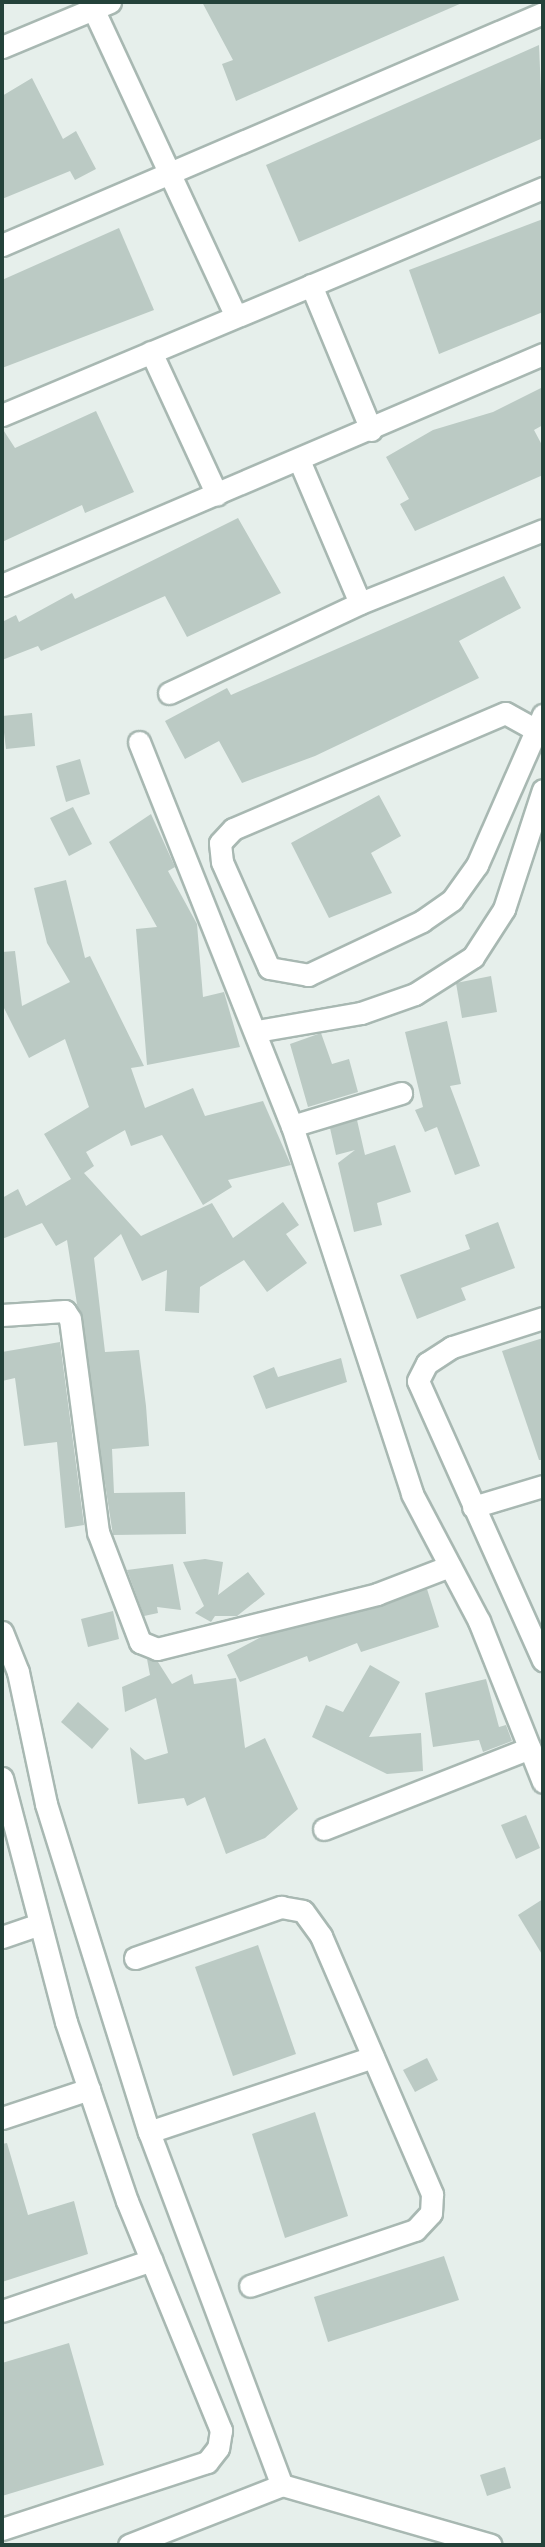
<!DOCTYPE html>
<style>
body{margin:0}
#map{position:relative;width:545px;height:2547px;overflow:hidden;background:#e6efeb;font-family:Ubuntu,sans-serif}
div>[style]{position:absolute}
.building>*{inset:0;background:#bbcac4}
.roads{filter:drop-shadow(2px 0 #a8b8b2) drop-shadow(-2px 0 #a8b8b2) drop-shadow(0 2px #a8b8b2) drop-shadow(0 -2px #a8b8b2)}
.street>*{height:21px;margin:-10.5px;padding:0 10.5px;transform-origin:10.5px;border-radius:10.5px;background:#fff}
span{translate:-50% -50%;white-space:nowrap;text-align:center;line-height:1.15;-webkit-text-stroke:5px #f7fbf9;paint-order:stroke}
.frame{position:absolute;inset:0;border:4px solid #24423a;pointer-events:none}
</style>
<div id="map">
<div class="building">
<i style="clip-path:polygon(202px 2px,462px 2px,462px 3px,236px 101px,222px 64px,233px 60px)"></i>
<i style="clip-path:polygon(539px 45px,543px 138px,299px 242px,266px 165px)"></i>
<i style="clip-path:polygon(32px 78px,63px 139px,76px 131px,96px 169px,75px 180px,70px 171px,2px 199px,2px 96px)"></i>
<i style="clip-path:polygon(543px 219px,543px 312px,439px 354px,409px 270px)"></i>
<i style="clip-path:polygon(119px 228px,154px 310px,2px 368px,2px 280px)"></i>
<i style="clip-path:polygon(543px 387px,543px 425px,534px 430px,543px 447px,543px 475px,415px 531px,400px 504px,409px 499px,386px 457px,433px 430px,493px 412px)"></i>
<i style="clip-path:polygon(96px 411px,134px 492px,85px 513px,82px 505px,2px 542px,2px 428px,15px 448px)"></i>
<i style="clip-path:polygon(238px 518px,281px 593px,187px 637px,165px 596px,41px 651px,38px 646px,2px 660px,2px 622px,16px 615px,19px 622px,72px 593px,75px 599px)"></i>
<i style="clip-path:polygon(504px 576px,521px 608px,459px 641px,479px 678px,315px 756px,242px 783px,219px 741px,185px 759px,165px 721px,227px 688px,231px 695px)"></i>
<i style="clip-path:polygon(32px 713px,35px 746px,6px 749px,2px 716px)"></i>
<i style="clip-path:polygon(80px 759px,90px 794px,66px 802px,56px 766px)"></i>
<i style="clip-path:polygon(379px 795px,401px 836px,371px 853px,392px 893px,329px 918px,291px 843px)"></i>
<i style="clip-path:polygon(73px 807px,92px 844px,69px 856px,50px 818px)"></i>
<i style="clip-path:polygon(151px 814px,175px 867px,168px 871px,197px 924px,203px 997px,224px 992px,240px 1047px,147px 1065px,136px 929px,157px 927px,109px 842px)"></i>
<i style="clip-path:polygon(66px 880px,85px 958px,90px 956px,144px 1066px,131px 1068px,145px 1108px,193px 1088px,205px 1116px,263px 1101px,291px 1165px,228px 1180px,232px 1187px,203px 1205px,162px 1135px,131px 1146px,125px 1130px,86px 1152px,94px 1166px,84px 1173px,141px 1236px,212px 1203px,233px 1238px,283px 1202px,299px 1225px,286px 1234px,307px 1263px,267px 1292px,244px 1260px,200px 1287px,199px 1313px,165px 1311px,167px 1270px,142px 1281px,121px 1234px,94px 1258px,105px 1352px,139px 1350px,146px 1406px,149px 1446px,112px 1449px,114px 1493px,185px 1492px,186px 1534px,113px 1535px,67px 1240px,56px 1246px,42px 1223px,2px 1239px,2px 1198px,18px 1189px,26px 1206px,71px 1179px,44px 1134px,89px 1107px,65px 1039px,29px 1058px,2px 1004px,2px 952px,15px 951px,22px 1006px,70px 982px,47px 943px,34px 888px)"></i>
<i style="clip-path:polygon(491px 976px,497px 1012px,462px 1018px,456px 983px)"></i>
<i style="clip-path:polygon(447px 1021px,461px 1084px,450px 1086px,480px 1166px,455px 1175px,437px 1127px,425px 1132px,415px 1110px,423px 1107px,405px 1032px)"></i>
<i style="clip-path:polygon(321px 1033px,332px 1064px,349px 1059px,358px 1092px,308px 1107px,290px 1044px)"></i>
<i style="clip-path:polygon(357px 1120px,365px 1155px,395px 1145px,411px 1192px,377px 1203px,382px 1225px,354px 1232px,338px 1163px,355px 1150px,336px 1155px,330px 1128px)"></i>
<i style="clip-path:polygon(498px 1222px,515px 1268px,461px 1288px,466px 1300px,417px 1319px,400px 1275px,470px 1249px,465px 1235px)"></i>
<i style="clip-path:polygon(543px 1338px,543px 1460px,539px 1460px,502px 1351px)"></i>
<i style="clip-path:polygon(60px 1342px,84px 1525px,65px 1528px,57px 1442px,24px 1446px,15px 1378px,2px 1381px,2px 1352px)"></i>
<i style="clip-path:polygon(341px 1358px,347px 1382px,266px 1409px,253px 1376px,274px 1367px,278px 1377px)"></i>
<i style="clip-path:polygon(205px 1559px,223px 1562px,218px 1595px,248px 1572px,265px 1594px,237px 1616px,215px 1616px,211px 1622px,195px 1613px,204px 1606px,183px 1562px)"></i>
<i style="clip-path:polygon(173px 1564px,181px 1610px,157px 1607px,158px 1613px,144px 1616px,127px 1570px)"></i>
<i style="clip-path:polygon(427px 1589px,439px 1627px,361px 1652px,357px 1643px,309px 1662px,307px 1656px,240px 1682px,227px 1655px,263px 1636px)"></i>
<i style="clip-path:polygon(113px 1611px,119px 1639px,88px 1647px,81px 1619px)"></i>
<i style="clip-path:polygon(147px 1659px,158px 1662px,172px 1684px,192px 1674px,194px 1684px,236px 1678px,245px 1748px,265px 1738px,298px 1809px,265px 1838px,226px 1854px,205px 1797px,187px 1806px,184px 1798px,138px 1804px,130px 1747px,145px 1760px,168px 1753px,156px 1698px,125px 1712px,122px 1687px,150px 1675px)"></i>
<i style="clip-path:polygon(370px 1665px,400px 1682px,369px 1737px,421px 1733px,423px 1771px,387px 1774px,312px 1737px,326px 1705px,343px 1712px)"></i>
<i style="clip-path:polygon(486px 1679px,499px 1727px,506px 1725px,512px 1741px,483px 1752px,479px 1740px,433px 1747px,425px 1693px)"></i>
<i style="clip-path:polygon(78px 1702px,109px 1729px,92px 1749px,61px 1722px)"></i>
<i style="clip-path:polygon(526px 1815px,540px 1848px,516px 1859px,501px 1825px)"></i>
<i style="clip-path:polygon(543px 1899px,543px 1956px,518px 1915px)"></i>
<i style="clip-path:polygon(258px 1945px,296px 2054px,233px 2076px,195px 1967px)"></i>
<i style="clip-path:polygon(427px 2058px,438px 2080px,415px 2092px,403px 2070px)"></i>
<i style="clip-path:polygon(315px 2112px,348px 2216px,285px 2238px,252px 2134px)"></i>
<i style="clip-path:polygon(7px 2143px,28px 2215px,74px 2201px,88px 2254px,2px 2282px,2px 2144px)"></i>
<i style="clip-path:polygon(444px 2256px,459px 2300px,328px 2342px,314px 2297px)"></i>
<i style="clip-path:polygon(69px 2343px,104px 2465px,2px 2496px,2px 2363px)"></i>
<i style="clip-path:polygon(505px 2467px,511px 2488px,487px 2496px,480px 2475px)"></i>
</div>
<div class="roads">
<div class="street">
<i style="left:90px;top:2px;width:346px;rotate:65.1deg"></i>
<i style="left:2px;top:47px;width:117px;rotate:-22.6deg"></i>
<i style="left:2px;top:245px;width:589px;rotate:-23.21deg"></i>
<i style="left:311px;top:285px;width:157px;rotate:67.5deg"></i>
<i style="left:151px;top:352px;width:157px;rotate:65.2deg"></i>
<i style="left:2px;top:415px;width:587px;rotate:-22.76deg"></i>
<i style="left:299px;top:460px;width:155px;rotate:66.9deg"></i>
<i style="left:2px;top:585px;width:588px;rotate:-23.12deg"></i>
<i style="left:169px;top:693px;width:211px;rotate:-25.2deg"></i>
<i style="left:360px;top:603px;width:197px;rotate:-21.7deg"></i>
<i style="left:536px;top:730px;width:35px;rotate:-151deg"></i>
<i style="left:505px;top:713px;width:296px;rotate:156.9deg"></i>
<i style="left:233px;top:829px;width:19px;rotate:133deg"></i>
<i style="left:220px;top:843px;width:19px;rotate:84deg"></i>
<i style="left:222px;top:862px;width:116px;rotate:66.1deg"></i>
<i style="left:269px;top:968px;width:40px;rotate:10deg"></i>
<i style="left:308px;top:975px;width:126px;rotate:-25.3deg"></i>
<i style="left:422px;top:921px;width:37px;rotate:-35deg"></i>
<i style="left:452px;top:900px;width:43px;rotate:-54.5deg"></i>
<i style="left:477px;top:865px;width:164px;rotate:-66.3deg"></i>
<i style="left:139px;top:742px;width:413px;rotate:68.3deg"></i>
<i style="left:292px;top:1126px;width:387px;rotate:71.9deg"></i>
<i style="left:412px;top:1494px;width:144px;rotate:62.2deg"></i>
<i style="left:479px;top:1621px;width:173px;rotate:68.3deg"></i>
<i style="left:257px;top:1031px;width:106px;rotate:-9.8deg"></i>
<i style="left:361px;top:1013px;width:57px;rotate:-19.4deg"></i>
<i style="left:415px;top:994px;width:69px;rotate:-32.5deg"></i>
<i style="left:473px;top:957px;width:57px;rotate:-57.1deg"></i>
<i style="left:504px;top:909px;width:125px;rotate:-71.9deg"></i>
<i style="left:292px;top:1126px;width:114px;rotate:-16.8deg"></i>
<i style="left:2px;top:1315px;width:63px;rotate:-3.6deg"></i>
<i style="left:65px;top:1311px;width:9px;rotate:58deg"></i>
<i style="left:70px;top:1319px;width:215px;rotate:82.5deg"></i>
<i style="left:98px;top:1532px;width:118px;rotate:69.1deg"></i>
<i style="left:140px;top:1642px;width:18px;rotate:22deg"></i>
<i style="left:157px;top:1649px;width:227px;rotate:-14deg"></i>
<i style="left:377px;top:1594px;width:78px;rotate:-21deg"></i>
<i style="left:543px;top:1318px;width:96px;rotate:162.3deg"></i>
<i style="left:452px;top:1347px;width:30px;rotate:147deg"></i>
<i style="left:427px;top:1363px;width:20px;rotate:117deg"></i>
<i style="left:418px;top:1381px;width:306px;rotate:65.9deg"></i>
<i style="left:473px;top:1507px;width:73px;rotate:-16.7deg"></i>
<i style="left:2px;top:1632px;width:43px;rotate:68.2deg"></i>
<i style="left:18px;top:1672px;width:135px;rotate:78deg"></i>
<i style="left:46px;top:1804px;width:344px;rotate:72.6deg"></i>
<i style="left:149px;top:2132px;width:377px;rotate:69.4deg"></i>
<i style="left:2px;top:1778px;width:252px;rotate:75.3deg"></i>
<i style="left:66px;top:2022px;width:189px;rotate:71.2deg"></i>
<i style="left:127px;top:2201px;width:248px;rotate:67.7deg"></i>
<i style="left:221px;top:2430px;width:18px;rotate:99deg"></i>
<i style="left:218px;top:2448px;width:18px;rotate:128deg"></i>
<i style="left:207px;top:2462px;width:216px;rotate:161.9deg"></i>
<i style="left:324px;top:1829px;width:221px;rotate:-21.5deg"></i>
<i style="left:2px;top:1937px;width:40px;rotate:-18.9deg"></i>
<i style="left:135px;top:1958px;width:155px;rotate:-19.3deg"></i>
<i style="left:281px;top:1907px;width:22px;rotate:10deg"></i>
<i style="left:303px;top:1911px;width:31px;rotate:54deg"></i>
<i style="left:321px;top:1936px;width:281px;rotate:66.7deg"></i>
<i style="left:432px;top:2194px;width:19px;rotate:93deg"></i>
<i style="left:431px;top:2213px;width:23px;rotate:133deg"></i>
<i style="left:415px;top:2230px;width:174px;rotate:161.3deg"></i>
<i style="left:2px;top:2118px;width:92px;rotate:-18.4deg"></i>
<i style="left:149px;top:2132px;width:236px;rotate:-18.5deg"></i>
<i style="left:2px;top:2311px;width:158px;rotate:-18.8deg"></i>
<i style="left:282px;top:2485px;width:217px;rotate:16deg"></i>
<i style="left:129px;top:2545px;width:164px;rotate:-21.4deg"></i>
</div>
</div>
<div class="frame"></div>
</div>
